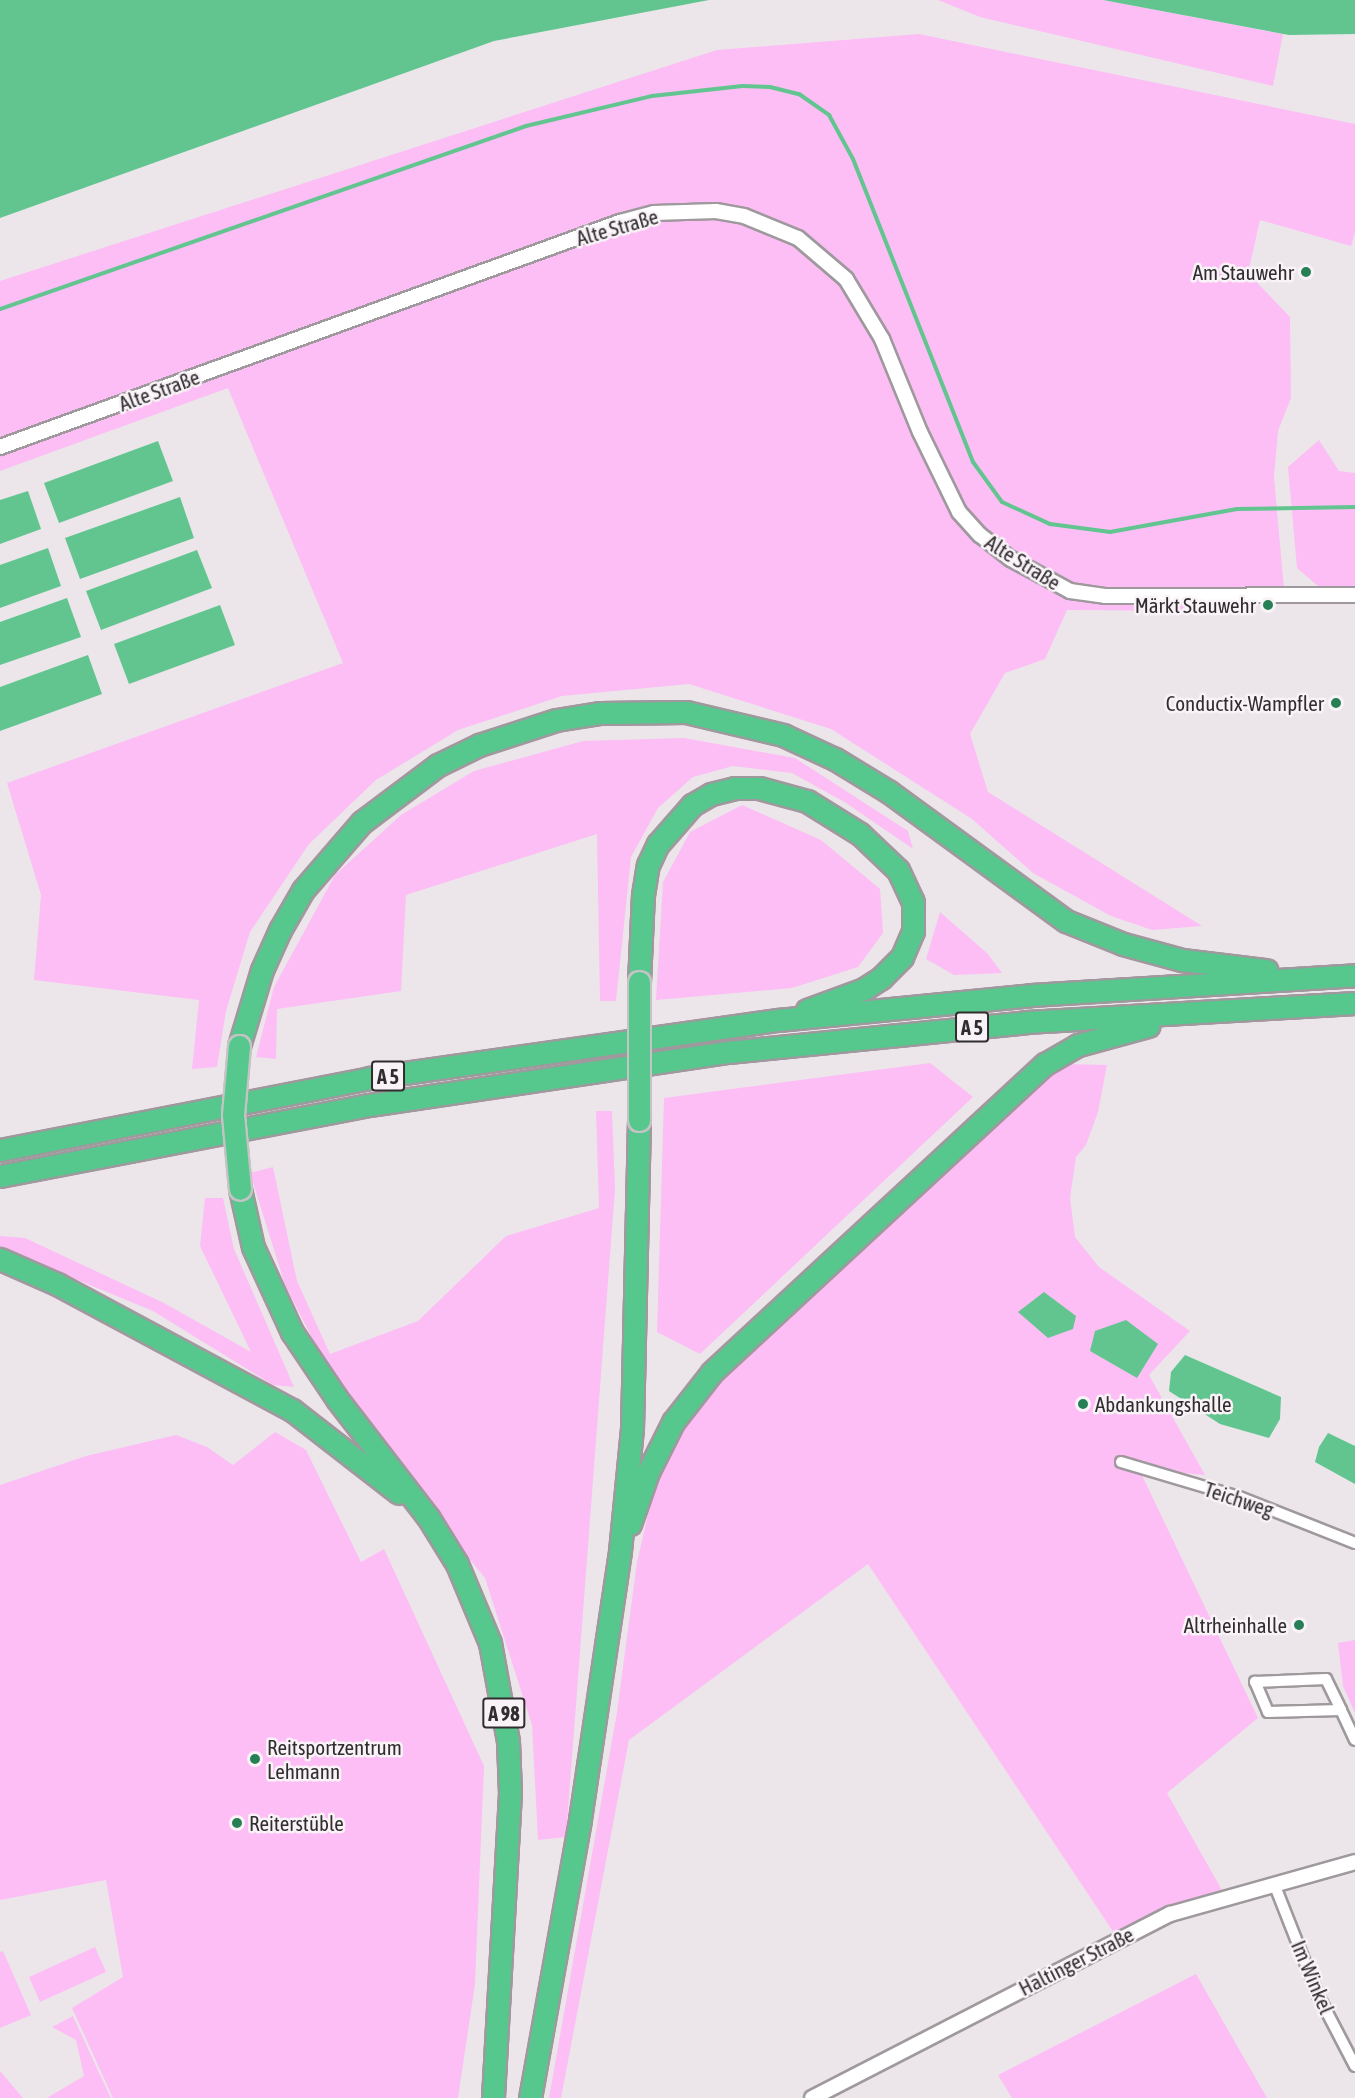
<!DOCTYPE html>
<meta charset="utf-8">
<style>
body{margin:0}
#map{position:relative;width:1355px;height:2098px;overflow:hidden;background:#ece6eb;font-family:"Asap Condensed",sans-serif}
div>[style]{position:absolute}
.green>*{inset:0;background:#fcbef5}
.water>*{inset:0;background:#62c590}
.stream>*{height:4px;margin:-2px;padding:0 2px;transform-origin:2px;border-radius:2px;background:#62c590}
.roads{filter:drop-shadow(2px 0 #9f999e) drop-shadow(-2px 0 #9f999e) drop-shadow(0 2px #9f999e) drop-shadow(0 -2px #9f999e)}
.minor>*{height:10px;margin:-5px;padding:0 5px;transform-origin:5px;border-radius:5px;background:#fff}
.tertiary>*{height:14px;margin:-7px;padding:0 7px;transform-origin:7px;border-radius:7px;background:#fff}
.motorway>*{height:21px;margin:-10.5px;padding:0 10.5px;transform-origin:10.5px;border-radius:10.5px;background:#56c78d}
.bridges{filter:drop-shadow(2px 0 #c5c4c5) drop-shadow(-2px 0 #c5c4c5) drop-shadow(0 2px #c5c4c5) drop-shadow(0 -2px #c5c4c5)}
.motorway-bridge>*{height:21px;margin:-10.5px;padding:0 10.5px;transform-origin:10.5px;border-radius:10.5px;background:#56c78d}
.dots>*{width:16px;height:16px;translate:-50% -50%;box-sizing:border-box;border:3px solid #f9f3f8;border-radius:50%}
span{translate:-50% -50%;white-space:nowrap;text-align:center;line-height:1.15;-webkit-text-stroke:5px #f9f3f8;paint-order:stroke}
.shield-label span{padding:2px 4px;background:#f9f3f8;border:2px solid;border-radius:4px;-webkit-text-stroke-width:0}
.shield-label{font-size:20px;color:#302d2f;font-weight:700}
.street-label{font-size:21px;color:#302d2f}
.poi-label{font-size:21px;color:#302d2f}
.right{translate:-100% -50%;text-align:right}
.left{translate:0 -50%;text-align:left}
</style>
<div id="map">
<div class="green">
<i style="clip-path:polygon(938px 0,1103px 0,1283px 34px,1273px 86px,980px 17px)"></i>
<i style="clip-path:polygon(919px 34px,1355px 124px,1355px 232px,1351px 246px,1260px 220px,1248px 273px,1290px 317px,1291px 398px,1278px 431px,1274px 477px,1284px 589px,1214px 588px,1214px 611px,1067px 610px,1045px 659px,1005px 673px,970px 734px,988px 792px,1202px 926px,1152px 930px,1111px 916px,1033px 873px,972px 819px,831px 729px,689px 684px,562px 696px,458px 730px,376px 780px,309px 844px,250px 932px,226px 1011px,217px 1067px,192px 1069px,199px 1000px,34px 980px,41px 895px,7px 783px,343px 663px,228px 388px,0 471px,0 281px,717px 50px)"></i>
<i style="clip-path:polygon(1319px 440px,1339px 471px,1355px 473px,1355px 588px,1318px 586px,1297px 568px,1288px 467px)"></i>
<i style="clip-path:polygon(684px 738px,795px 758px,908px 831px,913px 849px,846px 803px,792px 773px,733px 766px,693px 777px,658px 808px,631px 857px,616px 1001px,600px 1001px,597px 834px,406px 895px,401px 991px,277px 1009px,276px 1059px,256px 1057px,274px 987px,335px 875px,401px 815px,474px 771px,583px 741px)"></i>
<i style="clip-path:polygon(742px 805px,821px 840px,880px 889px,883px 933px,858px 967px,792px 988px,656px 1000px,663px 882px,690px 832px)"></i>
<i style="clip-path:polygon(940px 912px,988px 954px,1002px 973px,954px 975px,926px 959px)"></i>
<i style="clip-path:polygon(930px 1063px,973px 1097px,700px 1354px,657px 1332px,664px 1098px)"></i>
<i style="clip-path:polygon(1065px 1064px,1107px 1065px,1098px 1112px,1086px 1145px,1076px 1157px,1070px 1198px,1075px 1237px,1099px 1267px,1190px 1331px,1149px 1375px,1205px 1475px,1139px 1469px,1258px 1718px,1167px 1793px,1223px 1892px,1114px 1933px,868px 1564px,629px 1740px,561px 2098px,549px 2098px,617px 1712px,637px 1562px,654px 1489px,680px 1428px,722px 1374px,1040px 1083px)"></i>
<i style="clip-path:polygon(596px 1111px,612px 1111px,615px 1189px,566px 1837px,538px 1840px,532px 1725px,485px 1578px,351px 1414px,285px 1285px,250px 1173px,273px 1167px,297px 1281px,330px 1354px,418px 1321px,506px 1236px,599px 1208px)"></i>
<i style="clip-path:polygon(205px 1198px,223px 1198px,234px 1249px,294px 1387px,273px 1385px,153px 1311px,0 1248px,0 1236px,25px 1238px,164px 1303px,251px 1352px,200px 1246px)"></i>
<i style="clip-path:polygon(275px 1432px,306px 1450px,361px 1562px,384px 1549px,484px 1766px,475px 1984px,458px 2098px,113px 2098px,72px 2008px,123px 1977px,106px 1880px,0 1900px,0 1485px,86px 1456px,176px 1435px,207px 1447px,233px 1465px)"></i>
<i style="clip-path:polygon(1355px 1640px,1355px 1713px,1343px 1686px,1338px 1643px)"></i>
<i style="clip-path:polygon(95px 1947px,106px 1972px,40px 2002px,29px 1977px)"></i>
<i style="clip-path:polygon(3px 1951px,31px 2015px,0 2028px,0 1952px)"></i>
<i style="clip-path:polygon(1196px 1974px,1267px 2098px,1012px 2098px,998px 2075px)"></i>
<i style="clip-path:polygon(73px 2016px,100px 2075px,111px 2098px,47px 2098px,84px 2076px,76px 2040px,52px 2027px)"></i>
<i style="clip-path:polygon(0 2071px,23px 2098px,0 2098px)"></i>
</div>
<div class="water">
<i style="clip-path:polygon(0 0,709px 0,494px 41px,0 218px)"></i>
<i style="clip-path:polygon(1103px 0,1355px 0,1355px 34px,1289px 35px)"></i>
<i style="clip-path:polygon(158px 441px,173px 481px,59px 523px,44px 483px)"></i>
<i style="clip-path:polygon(28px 491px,41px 529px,0 544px,0 500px)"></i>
<i style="clip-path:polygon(180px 497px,194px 538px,80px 579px,65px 538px)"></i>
<i style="clip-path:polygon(48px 548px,61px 586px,0 608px,0 565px)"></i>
<i style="clip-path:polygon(197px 550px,212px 588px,101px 630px,86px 591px)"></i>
<i style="clip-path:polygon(67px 598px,81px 637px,0 665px,0 622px)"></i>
<i style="clip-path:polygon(220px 605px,235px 645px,129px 684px,114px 644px)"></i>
<i style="clip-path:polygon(88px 655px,102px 694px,0 731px,0 687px)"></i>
<i style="clip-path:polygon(1044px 1292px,1076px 1316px,1073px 1329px,1048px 1338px,1018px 1312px)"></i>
<i style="clip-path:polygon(1126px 1320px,1158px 1344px,1137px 1378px,1090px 1351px,1095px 1331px)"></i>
<i style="clip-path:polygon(1185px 1355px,1281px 1397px,1280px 1419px,1269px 1438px,1220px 1424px,1169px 1391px,1171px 1372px)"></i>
<i style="clip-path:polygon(1328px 1433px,1355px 1446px,1355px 1484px,1315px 1462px,1319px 1447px)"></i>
</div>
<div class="stream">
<i style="left:0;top:309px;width:557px;rotate:-19.18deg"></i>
<i style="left:526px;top:126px;width:130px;rotate:-13.4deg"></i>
<i style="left:652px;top:96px;width:91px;rotate:-6.3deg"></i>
<i style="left:742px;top:86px;width:28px;rotate:2deg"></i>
<i style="left:770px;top:87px;width:30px;rotate:14deg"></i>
<i style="left:799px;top:94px;width:37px;rotate:35deg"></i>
<i style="left:829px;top:115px;width:50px;rotate:61.4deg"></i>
<i style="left:853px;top:159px;width:326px;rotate:68.4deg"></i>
<i style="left:973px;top:462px;width:49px;rotate:54.1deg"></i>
<i style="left:1002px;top:502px;width:53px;rotate:24.6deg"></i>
<i style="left:1050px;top:524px;width:61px;rotate:7.6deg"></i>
<i style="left:1110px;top:532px;width:129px;rotate:-10.3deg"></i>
<i style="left:1237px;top:509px;width:118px;rotate:-1deg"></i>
</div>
<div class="roads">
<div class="minor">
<i style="left:1121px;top:1462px;width:123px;rotate:16.5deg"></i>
<i style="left:1239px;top:1497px;width:125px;rotate:21.6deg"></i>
<i style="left:1341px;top:1710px;width:73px;rotate:178.4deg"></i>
<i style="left:1268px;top:1712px;width:33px;rotate:-113deg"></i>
<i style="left:1255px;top:1682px;width:71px;rotate:-2.4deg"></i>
<i style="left:1326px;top:1679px;width:34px;rotate:64deg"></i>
<i style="left:1341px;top:1710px;width:33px;rotate:65deg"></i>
<i style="left:1275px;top:1886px;width:117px;rotate:68.5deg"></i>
<i style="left:1318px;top:1995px;width:80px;rotate:62.5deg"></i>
</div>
<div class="tertiary">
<i style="left:0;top:447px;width:660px;rotate:-19.95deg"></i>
<i style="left:620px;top:222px;width:35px;rotate:-15deg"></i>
<i style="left:654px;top:213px;width:62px;rotate:-1.8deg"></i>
<i style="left:716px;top:211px;width:28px;rotate:10deg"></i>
<i style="left:744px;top:216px;width:58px;rotate:22.2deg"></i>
<i style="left:798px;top:238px;width:63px;rotate:40.5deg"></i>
<i style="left:846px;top:279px;width:70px;rotate:59deg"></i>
<i style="left:882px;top:339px;width:100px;rotate:67.8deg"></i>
<i style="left:920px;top:432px;width:89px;rotate:64deg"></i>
<i style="left:959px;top:512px;width:31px;rotate:48deg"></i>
<i style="left:980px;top:535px;width:39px;rotate:38deg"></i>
<i style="left:1011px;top:559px;width:67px;rotate:28.5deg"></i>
<i style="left:1070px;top:591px;width:35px;rotate:8deg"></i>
<i style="left:1105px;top:596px;width:250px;rotate:-0.2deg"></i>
<i style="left:812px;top:2098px;width:403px;rotate:-27.2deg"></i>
<i style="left:1170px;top:1914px;width:192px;rotate:-15.7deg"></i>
</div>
<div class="motorway">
<i style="left:639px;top:982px;width:87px;rotate:-87.4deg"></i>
<i style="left:643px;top:895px;width:30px;rotate:-81deg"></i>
<i style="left:648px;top:865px;width:23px;rotate:-65deg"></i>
<i style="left:658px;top:844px;width:52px;rotate:-48.9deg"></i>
<i style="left:692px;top:805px;width:22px;rotate:-30deg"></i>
<i style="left:711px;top:794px;width:25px;rotate:-14deg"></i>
<i style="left:735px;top:788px;width:24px"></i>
<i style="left:759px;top:788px;width:50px;rotate:15.2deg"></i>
<i style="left:807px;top:801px;width:62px;rotate:31.9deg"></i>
<i style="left:860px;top:834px;width:52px;rotate:43.5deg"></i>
<i style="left:898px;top:870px;width:35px;rotate:65deg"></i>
<i style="left:913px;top:902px;width:29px;rotate:90deg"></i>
<i style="left:913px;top:931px;width:28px;rotate:113deg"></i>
<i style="left:902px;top:957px;width:30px;rotate:135deg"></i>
<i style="left:881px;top:978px;width:20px;rotate:147deg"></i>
<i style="left:864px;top:989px;width:61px;rotate:159.8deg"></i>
<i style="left:239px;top:1046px;width:79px;rotate:-73.2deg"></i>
<i style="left:262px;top:970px;width:44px;rotate:-65.8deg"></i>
<i style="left:280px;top:930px;width:46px;rotate:-60.1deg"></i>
<i style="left:303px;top:890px;width:90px;rotate:-49.1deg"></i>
<i style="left:362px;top:822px;width:95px;rotate:-36.9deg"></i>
<i style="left:438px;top:765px;width:46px;rotate:-26deg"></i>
<i style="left:479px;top:745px;width:81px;rotate:-18deg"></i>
<i style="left:556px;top:720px;width:45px;rotate:-9deg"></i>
<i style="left:600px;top:713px;width:86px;rotate:-0.7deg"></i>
<i style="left:686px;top:712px;width:100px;rotate:13.3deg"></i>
<i style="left:783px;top:735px;width:57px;rotate:24.8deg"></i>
<i style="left:835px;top:759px;width:63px;rotate:31.4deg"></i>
<i style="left:889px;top:792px;width:219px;rotate:36.1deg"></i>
<i style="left:1066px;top:921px;width:61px;rotate:22deg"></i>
<i style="left:1123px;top:944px;width:61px;rotate:15.2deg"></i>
<i style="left:1182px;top:960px;width:85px;rotate:6.8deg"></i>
<i style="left:0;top:1150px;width:376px;rotate:-11deg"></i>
<i style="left:369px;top:1078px;width:413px;rotate:-8.1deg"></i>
<i style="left:778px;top:1020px;width:254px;rotate:-5.6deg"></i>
<i style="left:1031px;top:995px;width:325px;rotate:-3.5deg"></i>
<i style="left:0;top:1176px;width:376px;rotate:-10.9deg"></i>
<i style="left:369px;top:1105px;width:363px;rotate:-8.4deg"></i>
<i style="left:728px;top:1052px;width:300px;rotate:-5.7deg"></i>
<i style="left:1026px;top:1022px;width:330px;rotate:-3.3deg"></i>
<i style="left:240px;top:1189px;width:59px;rotate:77.4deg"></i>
<i style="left:253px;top:1247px;width:94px;rotate:65.4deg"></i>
<i style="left:292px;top:1332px;width:81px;rotate:56.1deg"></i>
<i style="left:337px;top:1399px;width:149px;rotate:52.4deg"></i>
<i style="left:428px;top:1517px;width:55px;rotate:58.3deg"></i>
<i style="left:457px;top:1564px;width:86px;rotate:67.3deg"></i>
<i style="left:490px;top:1643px;width:100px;rotate:79.6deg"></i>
<i style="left:508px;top:1741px;width:52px;rotate:87.8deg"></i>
<i style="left:510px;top:1793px;width:305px;rotate:93.2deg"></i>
<i style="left:0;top:1259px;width:62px;rotate:23.7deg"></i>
<i style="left:57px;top:1284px;width:267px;rotate:28.2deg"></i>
<i style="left:292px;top:1410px;width:135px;rotate:37.8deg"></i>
<i style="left:630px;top:1524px;width:55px;rotate:-70.9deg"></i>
<i style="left:648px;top:1472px;width:56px;rotate:-63.4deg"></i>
<i style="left:673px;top:1422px;width:63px;rotate:-52deg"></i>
<i style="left:712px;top:1372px;width:454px;rotate:-42.8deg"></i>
<i style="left:1045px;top:1064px;width:38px;rotate:-30deg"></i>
<i style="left:1078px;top:1045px;width:73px;rotate:-15.2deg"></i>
<i style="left:530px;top:2098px;width:283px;rotate:-79.8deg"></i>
<i style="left:580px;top:1819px;width:271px;rotate:-81.5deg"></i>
<i style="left:620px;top:1551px;width:124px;rotate:-84.4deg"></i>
<i style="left:632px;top:1428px;width:308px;rotate:-88.7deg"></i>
</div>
</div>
<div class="bridges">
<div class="motorway-bridge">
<i style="left:639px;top:982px;width:138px;rotate:90deg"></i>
<i style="left:239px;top:1046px;width:69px;rotate:95deg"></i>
<i style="left:233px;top:1115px;width:74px;rotate:84.6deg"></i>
</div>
</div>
<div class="dots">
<i style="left:1306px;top:272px;background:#278055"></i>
<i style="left:1268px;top:605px;background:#278055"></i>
<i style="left:1336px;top:703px;background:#278055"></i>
<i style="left:1083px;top:1404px;background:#278055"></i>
<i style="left:1299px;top:1625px;background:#278055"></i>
<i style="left:255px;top:1759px;background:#278055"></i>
<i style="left:237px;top:1823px;background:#278055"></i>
</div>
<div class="shield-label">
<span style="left:972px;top:1027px">A 5</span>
<span style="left:388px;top:1076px">A 5</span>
<span style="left:504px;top:1713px">A 98</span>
</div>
<div class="street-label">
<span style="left:617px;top:227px;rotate:-16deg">Alte Straße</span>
<span style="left:159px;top:390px;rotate:-20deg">Alte Straße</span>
<span style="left:1023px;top:562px;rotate:32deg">Alte Straße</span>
<span style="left:1239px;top:1499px;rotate:18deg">Teichweg</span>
<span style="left:1076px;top:1961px;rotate:-27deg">Haltinger Straße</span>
<span style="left:1313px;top:1977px;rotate:67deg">Im Winkel</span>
</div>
<div class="poi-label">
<span class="right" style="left:1294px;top:272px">Am Stauwehr</span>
<span class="right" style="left:1256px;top:605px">Märkt Stauwehr</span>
<span class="right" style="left:1324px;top:703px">Conductix-Wampfler</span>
<span class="left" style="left:1095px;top:1404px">Abdankungshalle</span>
<span class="right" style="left:1287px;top:1625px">Altrheinhalle</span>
<span class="left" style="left:267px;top:1759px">Reitsportzentrum<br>Lehmann</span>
<span class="left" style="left:249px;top:1823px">Reiterstüble</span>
</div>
</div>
